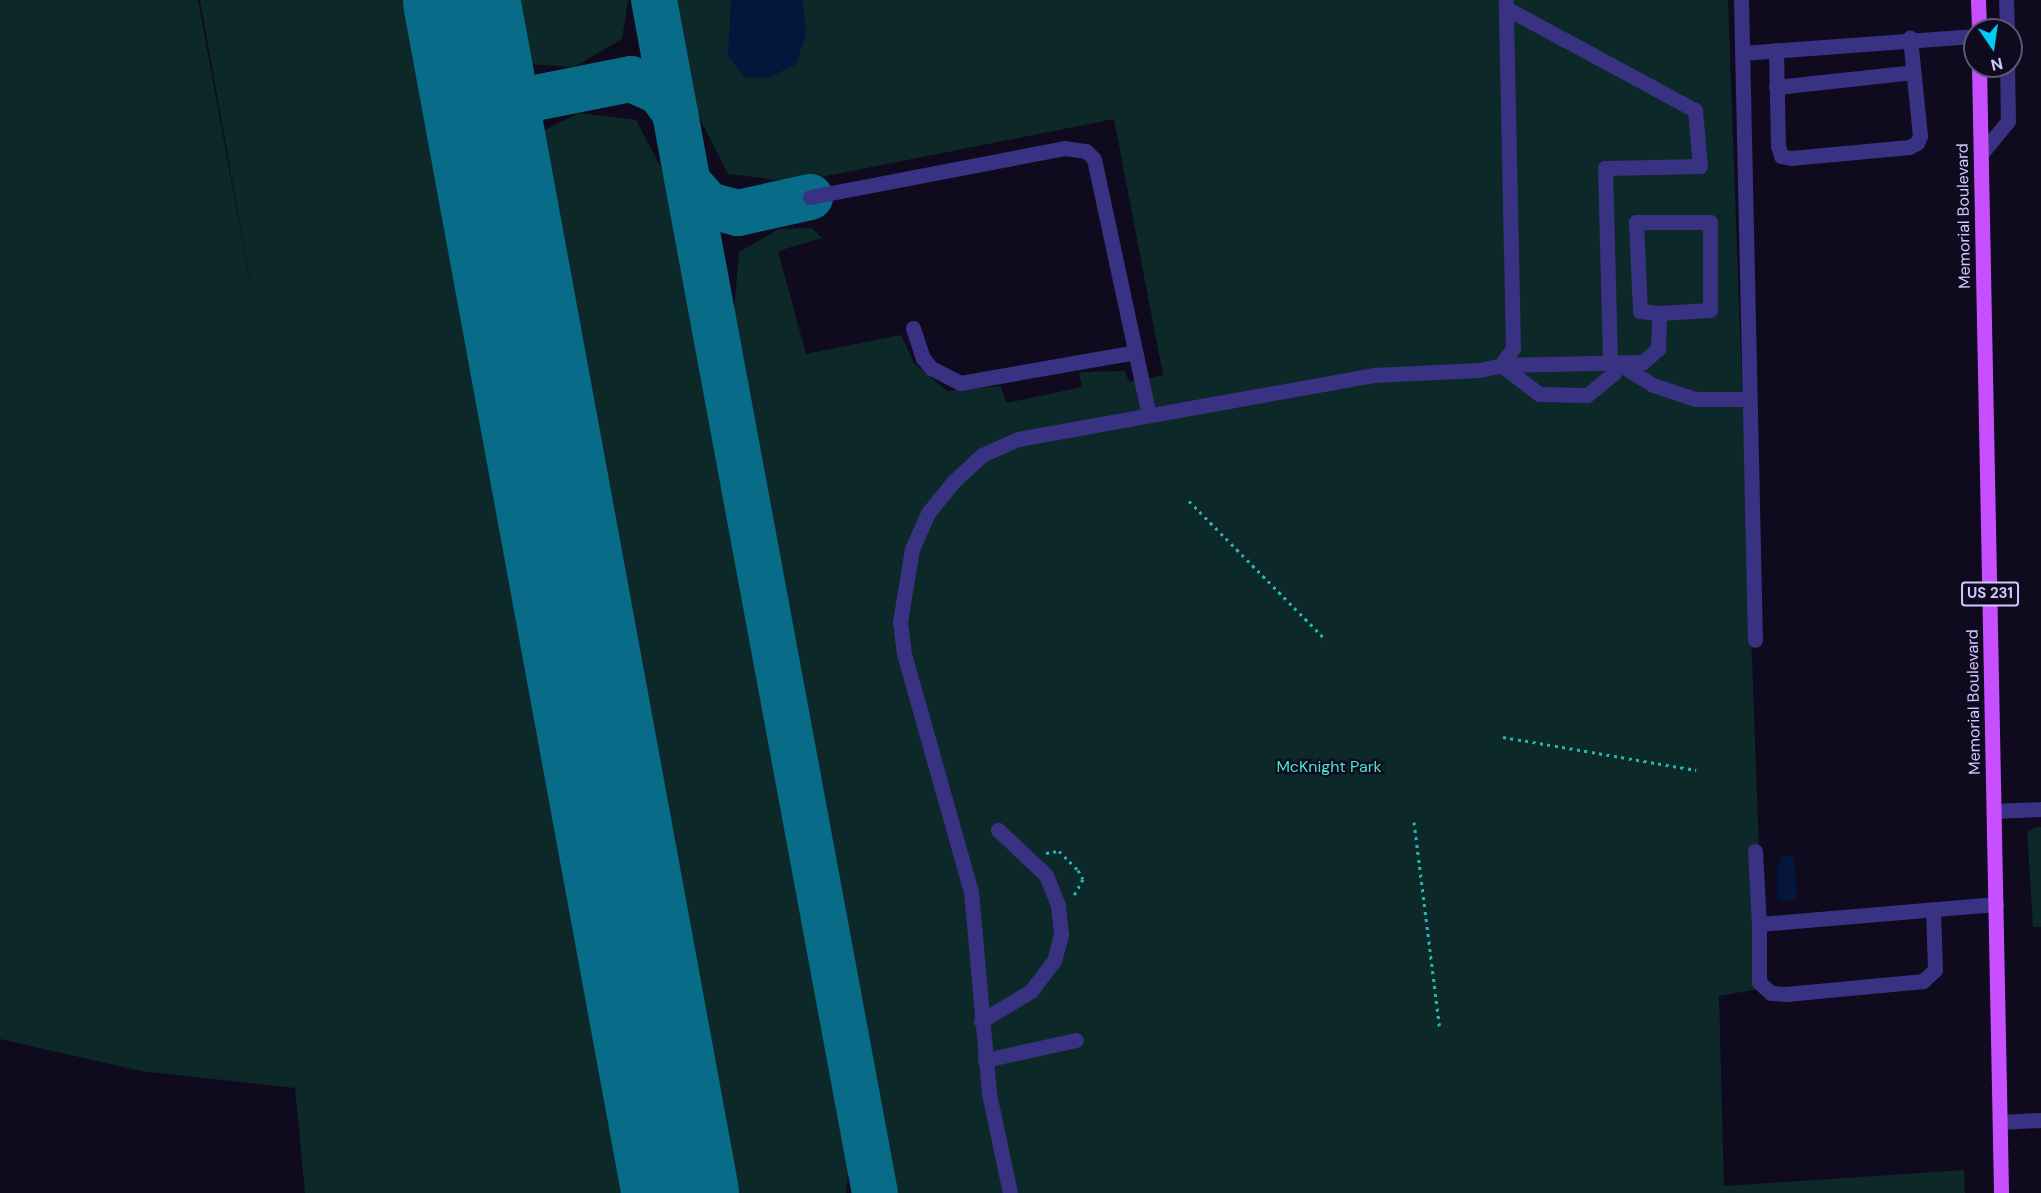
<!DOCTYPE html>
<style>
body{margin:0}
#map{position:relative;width:2041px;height:1193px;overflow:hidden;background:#0f0a1e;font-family:"DM Sans",sans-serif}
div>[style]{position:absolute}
.green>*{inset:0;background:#0d2829}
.water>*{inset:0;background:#05163d}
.taxiway>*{height:46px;margin:-23px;padding:0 23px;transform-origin:23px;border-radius:23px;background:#086c88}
.runway>*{height:117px;margin:-58.5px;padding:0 58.5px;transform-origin:58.5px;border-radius:58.5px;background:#086c88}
.path>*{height:3px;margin-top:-1.5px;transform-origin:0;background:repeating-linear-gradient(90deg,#23b7b6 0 3px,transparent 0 7.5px)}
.minor>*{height:15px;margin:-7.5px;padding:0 7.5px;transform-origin:7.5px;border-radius:7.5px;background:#393181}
.major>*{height:15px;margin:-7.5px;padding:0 7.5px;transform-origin:7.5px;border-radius:7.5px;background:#c74fff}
span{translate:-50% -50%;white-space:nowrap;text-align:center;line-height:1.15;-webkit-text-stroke:4.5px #0f0a1e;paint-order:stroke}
.shield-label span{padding:2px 4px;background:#0f0a1e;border:2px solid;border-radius:4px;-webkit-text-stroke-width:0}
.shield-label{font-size:15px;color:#d1c8ff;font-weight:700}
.street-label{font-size:16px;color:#d1c8ff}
.park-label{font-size:16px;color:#4be8c9}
.north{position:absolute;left:1963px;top:18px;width:60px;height:60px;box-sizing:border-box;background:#0f0a1e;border:2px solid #5d5678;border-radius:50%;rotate:167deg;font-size:16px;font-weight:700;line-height:24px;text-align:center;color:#d1c8ff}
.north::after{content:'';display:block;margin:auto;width:21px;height:27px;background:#00cdf3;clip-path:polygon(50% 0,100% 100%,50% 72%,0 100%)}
</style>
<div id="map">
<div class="green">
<i style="clip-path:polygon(0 0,198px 0,256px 314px,200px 0,420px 0,641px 1193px,305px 1193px,295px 1088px,141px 1071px,0 1039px)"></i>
<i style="clip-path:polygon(501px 0,628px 0,622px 39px,574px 67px,512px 63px)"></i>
<i style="clip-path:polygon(669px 0,1728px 0,1764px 988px,1719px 996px,1724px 1186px,1964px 1170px,1965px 1193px,890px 1193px,732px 334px,739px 252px,779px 229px,812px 228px,822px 238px,778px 251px,806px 354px,901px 335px,914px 363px,947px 391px,1001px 386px,1006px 403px,1082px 387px,1079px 372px,1125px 371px,1129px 382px,1163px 375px,1114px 119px,796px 182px,728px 174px,687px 94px)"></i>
<i style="clip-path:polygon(579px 113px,636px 120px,675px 194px,852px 1141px,846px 1193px,723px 1193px,527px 139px)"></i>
<i style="clip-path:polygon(2035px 827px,2041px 827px,2041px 927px,2033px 927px,2027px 832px)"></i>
</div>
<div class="water">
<i style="clip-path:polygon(731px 0,803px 0,806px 34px,796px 64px,768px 78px,744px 77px,728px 56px)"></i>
<i style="clip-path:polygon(1782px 855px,1794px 856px,1797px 896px,1793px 902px,1777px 899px,1777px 867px)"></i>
</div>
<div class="taxiway">
<i style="left:654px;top:0;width:1213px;rotate:79.51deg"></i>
<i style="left:472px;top:60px;width:18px;rotate:63deg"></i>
<i style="left:480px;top:76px;width:33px;rotate:41deg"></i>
<i style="left:505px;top:98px;width:15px;rotate:11deg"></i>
<i style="left:520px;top:101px;width:113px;rotate:-11.2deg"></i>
<i style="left:631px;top:79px;width:32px;rotate:24deg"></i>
<i style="left:660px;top:92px;width:26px;rotate:54deg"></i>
<i style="left:490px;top:158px;width:31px;rotate:-83deg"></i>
<i style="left:494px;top:127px;width:37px;rotate:-45deg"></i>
<i style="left:688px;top:182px;width:30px;rotate:49deg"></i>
<i style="left:708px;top:205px;width:31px;rotate:15deg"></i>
<i style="left:738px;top:213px;width:74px;rotate:-12.5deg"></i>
</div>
<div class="runway">
<i style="left:461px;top:0;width:1213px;rotate:79.6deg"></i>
</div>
<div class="path">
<i style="left:1189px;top:501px;width:195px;rotate:45.4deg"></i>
<i style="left:1503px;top:737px;width:196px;rotate:9.7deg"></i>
<i style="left:1414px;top:822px;width:210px;rotate:82.9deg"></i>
<i style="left:1046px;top:853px;width:13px;rotate:-9deg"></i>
<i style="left:1059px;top:851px;width:27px;rotate:45deg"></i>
<i style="left:1078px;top:870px;width:10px;rotate:61deg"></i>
<i style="left:1083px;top:879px;width:21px;rotate:119deg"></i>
</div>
<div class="minor">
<i style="left:1741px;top:0;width:640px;rotate:88.75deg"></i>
<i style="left:2006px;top:0;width:30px;rotate:88deg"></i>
<i style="left:1506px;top:8px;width:215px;rotate:28.4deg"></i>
<i style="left:1695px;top:110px;width:56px;rotate:84.9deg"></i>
<i style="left:1700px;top:166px;width:95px;rotate:178.8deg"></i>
<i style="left:1605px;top:168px;width:194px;rotate:88.5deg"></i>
<i style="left:1776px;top:50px;width:96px;rotate:88.8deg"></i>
<i style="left:1778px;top:146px;width:10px;rotate:73deg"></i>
<i style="left:1781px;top:156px;width:10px;rotate:11deg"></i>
<i style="left:1791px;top:158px;width:119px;rotate:-5.3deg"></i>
<i style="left:1909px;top:147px;width:9px;rotate:-27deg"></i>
<i style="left:1917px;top:143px;width:8px;rotate:-67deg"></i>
<i style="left:1920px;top:136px;width:99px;rotate:-95.8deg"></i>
<i style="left:1742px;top:53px;width:234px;rotate:-4.2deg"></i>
<i style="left:1776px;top:87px;width:138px;rotate:-6.2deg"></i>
<i style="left:1981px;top:154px;width:43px;rotate:-50.7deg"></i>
<i style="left:2008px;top:121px;width:55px;rotate:-91deg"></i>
<i style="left:810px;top:197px;width:259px;rotate:-10.9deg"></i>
<i style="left:1064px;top:148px;width:22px;rotate:8deg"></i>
<i style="left:1086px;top:151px;width:11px;rotate:45deg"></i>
<i style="left:1094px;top:159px;width:262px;rotate:77.9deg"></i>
<i style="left:913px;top:328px;width:32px;rotate:72deg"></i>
<i style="left:923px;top:358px;width:13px;rotate:51deg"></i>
<i style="left:931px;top:368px;width:33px;rotate:27deg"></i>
<i style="left:960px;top:383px;width:178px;rotate:-10deg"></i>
<i style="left:1501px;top:365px;width:142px;rotate:-1.2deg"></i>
<i style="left:1643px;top:362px;width:20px;rotate:-41deg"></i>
<i style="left:1658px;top:349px;width:36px;rotate:-88deg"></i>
<i style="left:1659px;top:313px;width:19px;rotate:-174deg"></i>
<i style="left:1640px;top:311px;width:89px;rotate:-92.6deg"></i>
<i style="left:1636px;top:222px;width:74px"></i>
<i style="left:1710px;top:222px;width:88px;rotate:90deg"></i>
<i style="left:1710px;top:310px;width:51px;rotate:176.6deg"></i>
<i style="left:1501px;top:365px;width:48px;rotate:37.3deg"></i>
<i style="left:1539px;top:394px;width:48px;rotate:1.2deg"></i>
<i style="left:1587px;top:395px;width:35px;rotate:-39deg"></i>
<i style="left:1614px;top:373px;width:11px;rotate:-80deg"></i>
<i style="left:1616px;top:362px;width:44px;rotate:31.9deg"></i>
<i style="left:1653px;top:385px;width:44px;rotate:18.4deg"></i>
<i style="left:1695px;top:399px;width:54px"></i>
<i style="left:1994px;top:811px;width:47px;rotate:-2.4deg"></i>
<i style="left:1755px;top:851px;width:73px;rotate:86.9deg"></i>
<i style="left:1759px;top:924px;width:238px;rotate:-4.8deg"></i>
<i style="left:1759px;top:924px;width:58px;rotate:90deg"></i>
<i style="left:1759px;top:982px;width:16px;rotate:43deg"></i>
<i style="left:1771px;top:993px;width:15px;rotate:4deg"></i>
<i style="left:1786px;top:994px;width:138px;rotate:-5.4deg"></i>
<i style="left:1923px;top:981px;width:16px;rotate:-43deg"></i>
<i style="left:1935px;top:970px;width:61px;rotate:-91.9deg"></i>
<i style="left:981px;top:1021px;width:58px;rotate:-31deg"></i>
<i style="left:1031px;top:991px;width:38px;rotate:-53deg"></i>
<i style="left:1054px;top:961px;width:28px;rotate:-75deg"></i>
<i style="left:1061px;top:934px;width:29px;rotate:-96deg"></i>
<i style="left:1058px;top:905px;width:32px;rotate:-112deg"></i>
<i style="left:1046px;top:875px;width:66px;rotate:-136.8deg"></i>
<i style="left:985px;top:1060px;width:93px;rotate:-12.4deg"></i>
<i style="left:2000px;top:1122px;width:41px;rotate:-2.8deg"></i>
<i style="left:1010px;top:1193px;width:102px;rotate:-101.9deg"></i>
<i style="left:989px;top:1093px;width:202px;rotate:-95.1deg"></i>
<i style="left:971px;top:892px;width:247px;rotate:-105.7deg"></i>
<i style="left:904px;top:654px;width:32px;rotate:-97deg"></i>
<i style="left:900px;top:622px;width:74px;rotate:-80.7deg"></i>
<i style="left:912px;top:549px;width:39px;rotate:-66deg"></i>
<i style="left:928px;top:513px;width:38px;rotate:-51deg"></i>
<i style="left:952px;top:483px;width:41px;rotate:-43deg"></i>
<i style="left:982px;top:455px;width:39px;rotate:-24deg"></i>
<i style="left:1018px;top:439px;width:361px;rotate:-10.2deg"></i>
<i style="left:1373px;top:375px;width:107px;rotate:-2.7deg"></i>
<i style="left:1480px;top:370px;width:22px;rotate:-13deg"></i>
<i style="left:1501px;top:365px;width:21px;rotate:-55deg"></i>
<i style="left:1513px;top:348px;width:348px;rotate:-91.2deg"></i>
</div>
<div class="major">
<i style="left:1978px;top:0;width:30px;rotate:88deg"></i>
<i style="left:1979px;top:66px;width:1127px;rotate:88.88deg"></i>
</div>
<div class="shield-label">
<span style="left:1990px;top:594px">US 231</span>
</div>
<div class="street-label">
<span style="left:1964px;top:216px;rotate:-91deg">Memorial Boulevard</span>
<span style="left:1974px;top:702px;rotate:-91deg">Memorial Boulevard</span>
</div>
<div class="park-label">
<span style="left:1329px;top:767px">McKnight Park</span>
</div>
<div class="north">N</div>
</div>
